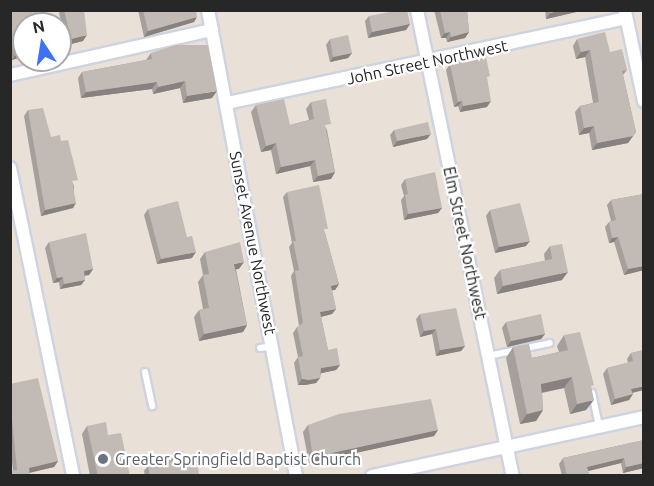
<!DOCTYPE html>
<style>
body{margin:0}
#map{position:relative;width:654px;height:486px;overflow:hidden;background:#e9e0d8;font-family:Ubuntu,sans-serif}
div>[style]{position:absolute}
.roads{filter:drop-shadow(2px 0 #ced3e0) drop-shadow(-2px 0 #ced3e0) drop-shadow(0 2px #ced3e0) drop-shadow(0 -2px #ced3e0)}
.lane>*{height:6px;margin:-3px;padding:0 3px;transform-origin:3px;border-radius:3px;background:#fff}
.street>*{height:12px;margin:-6px;padding:0 6px;transform-origin:6px;border-radius:6px;background:#fff}
.wall>*{inset:0;background:#a6a09c}
.shaded-wall>*{inset:0;background:#87827f}
.building>*{inset:0;background:#c1bab5}
.dots>*{width:16px;height:16px;translate:-50% -50%;box-sizing:border-box;border:3px solid #fff;border-radius:50%}
span{translate:-50% -50%;white-space:nowrap;text-align:center;line-height:1.15;-webkit-text-stroke:4.5px #fff;paint-order:stroke}
.street-label{font-size:16px;color:#272727}
.worship-label{font-size:16px;color:#5b616d}
.left{translate:0 -50%;text-align:left}
.frame{position:absolute;inset:0;border:12px solid #272727;pointer-events:none}
.north{position:absolute;left:12px;top:12px;width:60px;height:60px;box-sizing:border-box;background:#fff;border:2px solid #a9a9a9;border-radius:50%;rotate:348deg;font-size:16px;font-weight:700;line-height:24px;text-align:center;color:#272727}
.north::after{content:'';display:block;margin:auto;width:21px;height:27px;background:#3c72f3;clip-path:polygon(50% 0,100% 100%,50% 72%,0 100%)}
</style>
<div id="map">
<div class="roads">
<div class="lane">
<i style="left:260px;top:348px;width:12px;rotate:-9deg"></i>
<i style="left:488px;top:356px;width:63px;rotate:-11.8deg"></i>
<i style="left:145px;top:372px;width:35px;rotate:78deg"></i>
<i style="left:592px;top:393px;width:35px;rotate:78deg"></i>
</div>
<div class="street">
<i style="left:208px;top:10px;width:474px;rotate:79.3deg"></i>
<i style="left:417px;top:10px;width:476px;rotate:78.4deg"></i>
<i style="left:625px;top:11px;width:92px;rotate:78.1deg"></i>
<i style="left:10px;top:75px;width:207px;rotate:-12.6deg"></i>
<i style="left:227px;top:103px;width:408px;rotate:-12deg"></i>
<i style="left:10px;top:168px;width:314px;rotate:78.4deg"></i>
<i style="left:372px;top:476px;width:278px;rotate:-12.2deg"></i>
</div>
</div>
<div class="wall">
<i style="clip-path:polygon(10px 10px,24px 24px,24px 56px,12px 60px,10px 56px)"></i>
<i style="clip-path:polygon(61px 10px,84px 10px,83px 41px,67px 45px,59px 13px)"></i>
<i style="clip-path:polygon(138px 10px,196px 10px,194px 22px,144px 37px)"></i>
<i style="clip-path:polygon(434px 10px,467px 10px,469px 32px,465px 38px,447px 42px,446px 38px,441px 38px)"></i>
<i style="clip-path:polygon(545px 10px,585px 10px,546px 19px)"></i>
<i style="clip-path:polygon(369px 16px,410px 24px,406px 30px,368px 38px,365px 21px)"></i>
<i style="clip-path:polygon(330px 39px,352px 53px,348px 58px,330px 62px,326px 45px)"></i>
<i style="clip-path:polygon(577px 39px,610px 52px,627px 70px,623px 75px,636px 132px,628px 143px,592px 150px,589px 133px,579px 135px,575px 112px,580px 106px,593px 103px,585px 57px,576px 59px,573px 46px)"></i>
<i style="clip-path:polygon(151px 53px,212px 98px,183px 103px,180px 88px,153px 94px,152px 89px,81px 98px,78px 78px,82px 72px,146px 60px)"></i>
<i style="clip-path:polygon(450px 64px,487px 80px,487px 107px,460px 112px,458px 106px,454px 107px,446px 70px)"></i>
<i style="clip-path:polygon(311px 102px,327px 130px,335px 172px,331px 179px,313px 182px,310px 166px,276px 174px,271px 150px,261px 152px,251px 112px,256px 105px,290px 125px,309px 120px,306px 109px)"></i>
<i style="clip-path:polygon(28px 110px,51px 137px,74px 186px,73px 208px,41px 216px,24px 116px)"></i>
<i style="clip-path:polygon(394px 130px,427px 139px,393px 147px,390px 135px)"></i>
<i style="clip-path:polygon(405px 179px,442px 208px,438px 213px,404px 220px,401px 200px,404px 196px,401px 185px)"></i>
<i style="clip-path:polygon(287px 192px,325px 233px,339px 284px,335px 290px,332px 290px,336px 309px,332px 314px,321px 317px,328px 350px,340px 365px,336px 370px,321px 373px,320px 378px,316px 383px,305px 385px,298px 385px,294px 363px,298px 357px,293px 333px,297px 327px,299px 326px,291px 276px,294px 271px,289px 247px,292px 243px,283px 197px)"></i>
<i style="clip-path:polygon(644px 194px,644px 270px,624px 275px,614px 242px,609px 243px,605px 227px,609px 222px,611px 221px,607px 205px,611px 200px)"></i>
<i style="clip-path:polygon(148px 209px,192px 258px,157px 264px,144px 215px)"></i>
<i style="clip-path:polygon(490px 210px,526px 246px,495px 253px,486px 216px)"></i>
<i style="clip-path:polygon(49px 242px,93px 269px,89px 275px,84px 276px,85px 280px,81px 285px,60px 289px,59px 282px,53px 283px,45px 248px)"></i>
<i style="clip-path:polygon(550px 246px,562px 280px,497px 294px,494px 278px,500px 270px,545px 261px,544px 254px)"></i>
<i style="clip-path:polygon(205px 252px,239px 269px,236px 269px,247px 325px,243px 332px,199px 341px,194px 317px,199px 310px,203px 309px,198px 282px,203px 275px,200px 259px)"></i>
<i style="clip-path:polygon(420px 314px,465px 346px,461px 351px,436px 356px,432px 334px,420px 337px,416px 319px)"></i>
<i style="clip-path:polygon(506px 322px,545px 334px,541px 339px,507px 347px,502px 328px)"></i>
<i style="clip-path:polygon(644px 328px,644px 340px,642px 331px)"></i>
<i style="clip-path:polygon(564px 335px,591px 390px,586px 410px,570px 414px,564px 388px,542px 393px,543px 410px,536px 421px,520px 424px,506px 358px,513px 347px,532px 358px,559px 352px,557px 346px)"></i>
<i style="clip-path:polygon(644px 350px,633px 394px,629px 400px,611px 405px,603px 374px,607px 368px,628px 363px,627px 359px,631px 353px)"></i>
<i style="clip-path:polygon(10px 384px,58px 461px,54px 467px,30px 472px,13px 471px,10px 444px)"></i>
<i style="clip-path:polygon(308px 425px,438px 430px,434px 436px,309px 463px,303px 432px)"></i>
<i style="clip-path:polygon(87px 426px,108px 435px,130px 476px,90px 476px,82px 434px)"></i>
<i style="clip-path:polygon(644px 440px,644px 468px,623px 473px,621px 463px,588px 471px,590px 476px,562px 476px,559px 464px,563px 458px)"></i>
<i style="clip-path:polygon(173px 453px,184px 457px,199px 476px,145px 476px,144px 471px,148px 466px,169px 462px,169px 458px)"></i>
</div>
<div class="shaded-wall">
<i style="clip-path:polygon(563px 10px,585px 10px,546px 19px,550px 13px)"></i>
<i style="clip-path:polygon(197px 17px,194px 22px,144px 37px,148px 31px)"></i>
<i style="clip-path:polygon(410px 24px,406px 30px,368px 38px,372px 32px)"></i>
<i style="clip-path:polygon(450px 32px,446px 38px,441px 38px,445px 33px)"></i>
<i style="clip-path:polygon(469px 32px,465px 38px,447px 42px,451px 37px)"></i>
<i style="clip-path:polygon(87px 35px,83px 41px,67px 45px,71px 39px)"></i>
<i style="clip-path:polygon(590px 50px,585px 57px,576px 59px,581px 52px)"></i>
<i style="clip-path:polygon(24px 51px,24px 56px,12px 60px,15px 55px)"></i>
<i style="clip-path:polygon(352px 53px,348px 58px,330px 62px,333px 57px)"></i>
<i style="clip-path:polygon(185px 81px,180px 88px,153px 94px,158px 87px)"></i>
<i style="clip-path:polygon(157px 82px,152px 89px,81px 98px,86px 92px)"></i>
<i style="clip-path:polygon(217px 91px,212px 98px,183px 103px,187px 96px)"></i>
<i style="clip-path:polygon(462px 101px,458px 106px,454px 107px,458px 102px)"></i>
<i style="clip-path:polygon(491px 101px,487px 107px,460px 112px,463px 106px)"></i>
<i style="clip-path:polygon(594px 126px,589px 133px,579px 135px,584px 128px)"></i>
<i style="clip-path:polygon(431px 134px,427px 139px,393px 147px,397px 141px)"></i>
<i style="clip-path:polygon(633px 136px,628px 143px,592px 150px,597px 143px)"></i>
<i style="clip-path:polygon(276px 143px,271px 150px,261px 152px,266px 146px)"></i>
<i style="clip-path:polygon(315px 160px,310px 166px,276px 174px,281px 167px)"></i>
<i style="clip-path:polygon(335px 172px,331px 179px,313px 182px,318px 176px)"></i>
<i style="clip-path:polygon(76px 203px,73px 208px,41px 216px,45px 210px)"></i>
<i style="clip-path:polygon(442px 208px,438px 213px,404px 220px,408px 214px)"></i>
<i style="clip-path:polygon(618px 237px,614px 242px,609px 243px,612px 238px)"></i>
<i style="clip-path:polygon(530px 241px,526px 246px,495px 253px,499px 247px)"></i>
<i style="clip-path:polygon(196px 252px,192px 258px,157px 264px,161px 259px)"></i>
<i style="clip-path:polygon(244px 262px,239px 269px,230px 270px,234px 264px)"></i>
<i style="clip-path:polygon(644px 266px,644px 270px,624px 275px,628px 269px)"></i>
<i style="clip-path:polygon(93px 269px,89px 275px,80px 276px,84px 271px)"></i>
<i style="clip-path:polygon(568px 272px,562px 280px,497px 294px,503px 286px)"></i>
<i style="clip-path:polygon(63px 277px,59px 282px,53px 283px,57px 278px)"></i>
<i style="clip-path:polygon(85px 280px,81px 285px,60px 289px,64px 284px)"></i>
<i style="clip-path:polygon(339px 284px,335px 290px,327px 291px,331px 286px)"></i>
<i style="clip-path:polygon(336px 309px,332px 314px,316px 318px,320px 312px)"></i>
<i style="clip-path:polygon(247px 325px,243px 332px,199px 341px,204px 334px)"></i>
<i style="clip-path:polygon(436px 329px,432px 334px,420px 337px,424px 331px)"></i>
<i style="clip-path:polygon(545px 334px,541px 339px,507px 347px,511px 341px)"></i>
<i style="clip-path:polygon(465px 346px,461px 351px,436px 356px,440px 350px)"></i>
<i style="clip-path:polygon(340px 365px,336px 370px,318px 374px,321px 368px)"></i>
<i style="clip-path:polygon(572px 377px,564px 388px,534px 394px,541px 384px)"></i>
<i style="clip-path:polygon(320px 378px,316px 383px,305px 385px,298px 385px,302px 379px)"></i>
<i style="clip-path:polygon(644px 386px,644px 390px,628px 394px,631px 389px)"></i>
<i style="clip-path:polygon(633px 394px,629px 400px,611px 405px,615px 399px)"></i>
<i style="clip-path:polygon(594px 400px,586px 410px,570px 414px,577px 404px)"></i>
<i style="clip-path:polygon(543px 410px,536px 421px,520px 424px,527px 414px)"></i>
<i style="clip-path:polygon(438px 430px,434px 436px,309px 463px,313px 457px)"></i>
<i style="clip-path:polygon(624px 458px,621px 463px,584px 472px,587px 467px)"></i>
<i style="clip-path:polygon(58px 461px,54px 467px,25px 474px,29px 468px)"></i>
<i style="clip-path:polygon(644px 463px,644px 468px,623px 473px,626px 467px)"></i>
</div>
<div class="building">
<i style="clip-path:polygon(10px 10px,39px 10px,34px 21px,35px 24px,24px 24px,24px 51px,15px 55px,10px 36px)"></i>
<i style="clip-path:polygon(64px 10px,84px 10px,87px 35px,71px 39px)"></i>
<i style="clip-path:polygon(143px 10px,196px 10px,197px 17px,148px 31px)"></i>
<i style="clip-path:polygon(400px 10px,407px 10px,410px 24px,372px 32px,369px 16px)"></i>
<i style="clip-path:polygon(440px 10px,467px 10px,469px 32px,451px 37px,450px 32px,445px 33px)"></i>
<i style="clip-path:polygon(549px 10px,563px 10px,550px 13px)"></i>
<i style="clip-path:polygon(605px 32px,610px 52px,622px 49px,627px 70px,622px 71px,636px 132px,633px 136px,597px 143px,594px 126px,584px 128px,580px 106px,599px 102px,590px 50px,581px 52px,577px 39px)"></i>
<i style="clip-path:polygon(348px 35px,352px 53px,333px 57px,330px 39px)"></i>
<i style="clip-path:polygon(176px 45px,208px 45px,217px 91px,187px 96px,185px 81px,158px 87px,157px 82px,86px 92px,82px 72px,152px 59px,151px 53px)"></i>
<i style="clip-path:polygon(486px 57px,490px 76px,487px 77px,491px 101px,463px 106px,462px 101px,458px 102px,450px 64px)"></i>
<i style="clip-path:polygon(284px 99px,290px 125px,314px 119px,311px 102px,326px 99px,331px 124px,325px 125px,335px 172px,318px 176px,315px 160px,281px 167px,276px 143px,266px 146px,256px 105px)"></i>
<i style="clip-path:polygon(43px 108px,51px 137px,60px 135px,61px 141px,68px 140px,78px 180px,72px 181px,76px 203px,45px 210px,28px 110px)"></i>
<i style="clip-path:polygon(428px 122px,431px 134px,397px 141px,394px 130px)"></i>
<i style="clip-path:polygon(435px 172px,442px 208px,408px 214px,405px 195px,408px 194px,405px 179px)"></i>
<i style="clip-path:polygon(319px 185px,328px 229px,324px 229px,339px 284px,331px 286px,336px 309px,320px 312px,328px 350px,337px 348px,340px 365px,321px 368px,320px 378px,309px 380px,302px 379px,298px 357px,303px 356px,297px 327px,303px 323px,295px 271px,299px 270px,293px 241px,296px 241px,287px 192px)"></i>
<i style="clip-path:polygon(644px 194px,644px 266px,628px 269px,618px 237px,612px 238px,609px 222px,616px 220px,611px 200px)"></i>
<i style="clip-path:polygon(178px 201px,187px 237px,192px 236px,196px 252px,161px 259px,148px 209px)"></i>
<i style="clip-path:polygon(520px 203px,530px 241px,499px 247px,490px 210px)"></i>
<i style="clip-path:polygon(86px 233px,93px 269px,84px 271px,85px 280px,64px 284px,63px 277px,57px 278px,49px 242px)"></i>
<i style="clip-path:polygon(240px 242px,244px 262px,234px 264px,247px 325px,204px 334px,199px 310px,209px 308px,203px 275px,209px 274px,205px 252px)"></i>
<i style="clip-path:polygon(562px 244px,568px 272px,503px 286px,500px 270px,552px 259px,550px 246px)"></i>
<i style="clip-path:polygon(456px 308px,465px 346px,440px 350px,436px 329px,424px 331px,420px 314px)"></i>
<i style="clip-path:polygon(541px 314px,545px 334px,511px 341px,506px 322px)"></i>
<i style="clip-path:polygon(580px 332px,594px 385px,591px 386px,594px 400px,577px 404px,572px 377px,541px 384px,543px 410px,527px 414px,513px 347px,529px 344px,532px 358px,568px 350px,564px 335px)"></i>
<i style="clip-path:polygon(644px 350px,644px 386px,631px 389px,633px 394px,615px 399px,607px 368px,633px 361px,631px 353px)"></i>
<i style="clip-path:polygon(38px 378px,58px 461px,29px 468px,30px 476px,10px 476px,10px 471px,17px 470px,10px 399px,10px 384px)"></i>
<i style="clip-path:polygon(431px 399px,438px 430px,313px 457px,308px 425px,339px 414px)"></i>
<i style="clip-path:polygon(106px 422px,108px 435px,121px 433px,130px 476px,98px 476px,87px 426px)"></i>
<i style="clip-path:polygon(644px 440px,644px 463px,626px 467px,624px 458px,587px 467px,590px 476px,567px 476px,563px 458px)"></i>
<i style="clip-path:polygon(183px 451px,184px 457px,197px 455px,199px 476px,150px 476px,148px 466px,174px 461px,173px 453px)"></i>
</div>
<div class="dots">
<i style="left:103px;top:459px;background:#6b7280"></i>
</div>
<div class="street-label">
<span style="left:427px;top:62px;rotate:-12deg">John Street Northwest</span>
<span style="left:253px;top:243px;rotate:79deg">Sunset Avenue Northwest</span>
<span style="left:465px;top:243px;rotate:78deg">Elm Street Northwest</span>
</div>
<div class="worship-label">
<span class="left" style="left:115px;top:459px">Greater Springfield Baptist Church</span>
</div>
<div class="frame"></div>
<div class="north">N</div>
</div>
